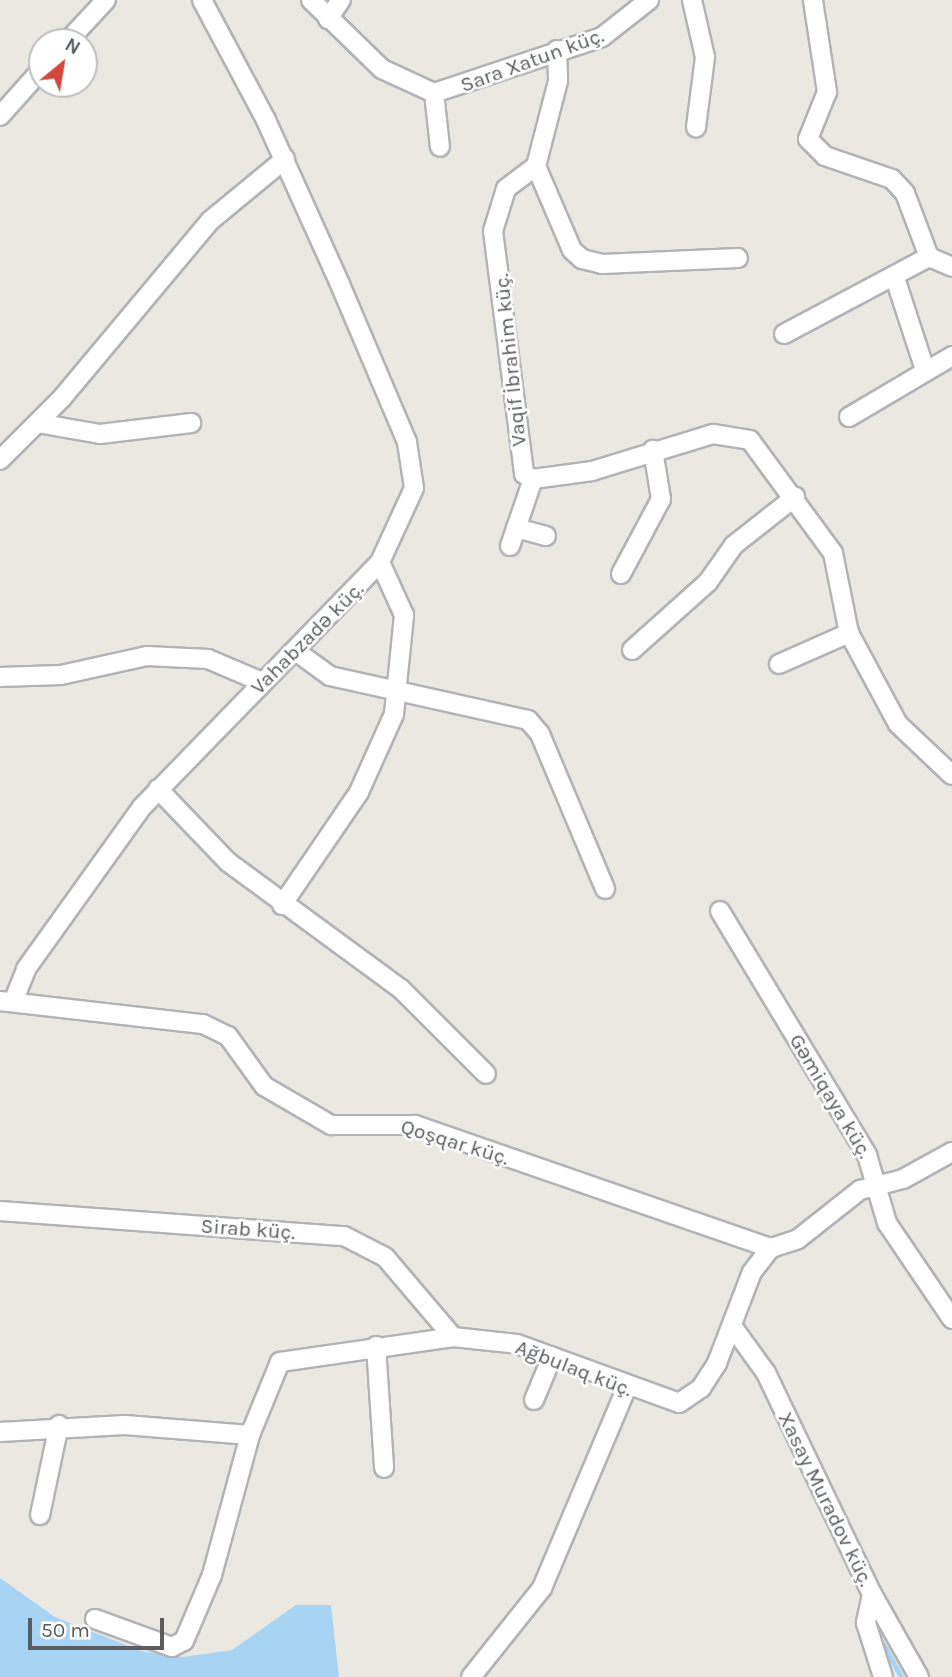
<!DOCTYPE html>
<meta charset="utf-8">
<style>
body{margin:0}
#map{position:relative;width:952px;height:1677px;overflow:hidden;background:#ebe8e1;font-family:Karla,sans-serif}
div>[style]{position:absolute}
.water>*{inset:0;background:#a8d4f4}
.stream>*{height:5px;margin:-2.5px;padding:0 2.5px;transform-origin:2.5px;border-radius:2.5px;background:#a8d4f4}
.roads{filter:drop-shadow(2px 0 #b1b3b7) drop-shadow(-2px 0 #b1b3b7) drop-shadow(0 2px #b1b3b7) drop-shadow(0 -2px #b1b3b7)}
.street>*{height:18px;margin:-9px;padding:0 9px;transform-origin:9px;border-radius:9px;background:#fff}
span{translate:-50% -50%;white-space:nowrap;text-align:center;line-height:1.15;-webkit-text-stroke:5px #fff;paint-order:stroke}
.street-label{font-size:21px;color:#5a5d60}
.north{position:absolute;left:28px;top:28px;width:70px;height:70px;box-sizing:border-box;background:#fff;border:2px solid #bdbebf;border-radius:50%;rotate:30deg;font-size:19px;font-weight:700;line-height:28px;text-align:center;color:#5a5d60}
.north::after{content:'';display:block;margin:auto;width:24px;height:32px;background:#d3473f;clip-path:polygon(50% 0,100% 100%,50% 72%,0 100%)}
.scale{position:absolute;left:28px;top:1618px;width:136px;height:32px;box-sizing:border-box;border:4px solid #5a5d60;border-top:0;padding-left:9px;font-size:21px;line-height:24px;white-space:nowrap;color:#5a5d60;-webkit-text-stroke:5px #fff;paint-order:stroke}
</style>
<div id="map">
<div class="water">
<i style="clip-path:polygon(0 1578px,55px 1617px,141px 1651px,183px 1657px,232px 1650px,296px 1605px,331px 1605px,339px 1677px,0 1677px)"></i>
</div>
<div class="stream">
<i style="left:883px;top:1644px;width:38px;rotate:61deg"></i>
</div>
<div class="roads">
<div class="street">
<i style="left:311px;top:0;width:99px;rotate:44.2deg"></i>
<i style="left:382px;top:69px;width:57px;rotate:24.8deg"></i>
<i style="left:434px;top:93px;width:177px;rotate:-18.4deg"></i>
<i style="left:602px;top:37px;width:60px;rotate:-38.2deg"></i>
<i style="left:692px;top:0;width:58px;rotate:77.2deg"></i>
<i style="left:705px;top:57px;width:71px;rotate:97.3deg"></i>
<i style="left:328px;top:19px;width:23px;rotate:-56deg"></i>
<i style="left:67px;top:42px;width:57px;rotate:-47.1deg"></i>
<i style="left:557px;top:50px;width:31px;rotate:88deg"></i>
<i style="left:558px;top:81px;width:88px;rotate:104.5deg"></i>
<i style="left:536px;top:166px;width:38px;rotate:143deg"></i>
<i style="left:506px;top:189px;width:44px;rotate:107.2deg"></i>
<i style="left:493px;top:231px;width:245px;rotate:82.7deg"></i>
<i style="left:524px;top:474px;width:10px;rotate:29deg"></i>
<i style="left:533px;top:479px;width:60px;rotate:-7.7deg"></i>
<i style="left:592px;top:471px;width:127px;rotate:-17deg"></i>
<i style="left:713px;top:434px;width:37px;rotate:9deg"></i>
<i style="left:750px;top:440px;width:140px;rotate:53.7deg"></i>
<i style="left:833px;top:553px;width:82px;rotate:78.7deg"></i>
<i style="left:849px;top:633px;width:103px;rotate:61.7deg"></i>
<i style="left:898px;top:724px;width:74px;rotate:43.4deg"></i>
<i style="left:434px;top:93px;width:54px;rotate:83.7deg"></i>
<i style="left:0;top:116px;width:63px;rotate:-48.2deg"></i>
<i style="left:536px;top:166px;width:91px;rotate:66.8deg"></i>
<i style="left:572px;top:250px;width:13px;rotate:42deg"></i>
<i style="left:582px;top:259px;width:21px;rotate:14deg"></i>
<i style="left:602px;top:264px;width:136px;rotate:-2.5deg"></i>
<i style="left:929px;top:257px;width:25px;rotate:23deg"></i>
<i style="left:895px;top:278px;width:97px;rotate:71.9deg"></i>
<i style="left:784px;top:334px;width:164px;rotate:-28deg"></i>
<i style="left:929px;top:257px;width:68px;rotate:-110.6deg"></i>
<i style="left:905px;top:193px;width:19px;rotate:-133deg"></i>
<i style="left:892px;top:179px;width:71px;rotate:-161.1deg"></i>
<i style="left:825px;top:156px;width:24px;rotate:-135deg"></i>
<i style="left:808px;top:139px;width:51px;rotate:-68deg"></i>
<i style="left:827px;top:92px;width:93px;rotate:-98.7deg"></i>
<i style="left:849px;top:417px;width:120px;rotate:-30.6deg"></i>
<i style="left:37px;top:423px;width:64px;rotate:9.9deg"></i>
<i style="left:100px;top:434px;width:92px;rotate:-6.9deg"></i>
<i style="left:0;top:460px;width:88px;rotate:-45deg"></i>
<i style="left:62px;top:398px;width:232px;rotate:-50.1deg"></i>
<i style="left:211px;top:220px;width:96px;rotate:-39.5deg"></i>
<i style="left:516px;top:528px;width:31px;rotate:15deg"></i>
<i style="left:510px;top:546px;width:71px;rotate:-71.1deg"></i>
<i style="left:621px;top:574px;width:85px;rotate:-61.9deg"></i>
<i style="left:661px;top:499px;width:50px;rotate:-99.3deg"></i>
<i style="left:632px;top:650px;width:102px;rotate:-41.8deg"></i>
<i style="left:708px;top:582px;width:45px;rotate:-54.9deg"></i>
<i style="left:734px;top:545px;width:78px;rotate:-38.2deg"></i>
<i style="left:297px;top:652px;width:41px;rotate:36deg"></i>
<i style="left:330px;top:676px;width:203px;rotate:12.5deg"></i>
<i style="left:528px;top:720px;width:18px;rotate:49deg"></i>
<i style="left:540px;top:734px;width:168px;rotate:67.2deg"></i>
<i style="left:779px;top:664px;width:77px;rotate:-23.9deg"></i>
<i style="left:0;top:677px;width:61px;rotate:-1.9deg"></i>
<i style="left:61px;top:675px;width:88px;rotate:-12.5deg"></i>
<i style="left:147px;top:656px;width:61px;rotate:2.8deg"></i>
<i style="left:208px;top:659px;width:59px;rotate:23.1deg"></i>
<i style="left:158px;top:789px;width:101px;rotate:46.2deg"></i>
<i style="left:228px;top:862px;width:215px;rotate:36.3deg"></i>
<i style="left:401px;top:989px;width:120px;rotate:45deg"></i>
<i style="left:282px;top:905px;width:137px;rotate:-55.7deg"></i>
<i style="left:359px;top:792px;width:85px;rotate:-65.8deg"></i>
<i style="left:394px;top:714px;width:100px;rotate:-84.2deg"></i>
<i style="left:404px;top:615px;width:58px;rotate:-114.4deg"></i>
<i style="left:720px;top:911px;width:285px;rotate:58.9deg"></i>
<i style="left:867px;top:1155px;width:71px;rotate:73.6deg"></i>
<i style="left:887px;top:1223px;width:116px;rotate:55.9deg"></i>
<i style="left:0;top:1001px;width:204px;rotate:6.5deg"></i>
<i style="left:203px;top:1024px;width:28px;rotate:26deg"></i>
<i style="left:228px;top:1036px;width:62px;rotate:54.2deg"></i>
<i style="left:264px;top:1086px;width:78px;rotate:30.2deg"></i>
<i style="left:331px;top:1125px;width:84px"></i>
<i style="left:415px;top:1125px;width:377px;rotate:19.1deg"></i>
<i style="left:13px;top:1002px;width:35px;rotate:-68deg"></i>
<i style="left:26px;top:969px;width:199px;rotate:-54.4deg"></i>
<i style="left:142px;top:807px;width:342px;rotate:-45.8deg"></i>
<i style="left:380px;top:562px;width:81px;rotate:-65.3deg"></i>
<i style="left:414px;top:488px;width:47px;rotate:-98.7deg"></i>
<i style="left:407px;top:442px;width:172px;rotate:-113deg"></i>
<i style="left:340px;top:284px;width:180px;rotate:-114.3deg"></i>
<i style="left:266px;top:120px;width:136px;rotate:-118.1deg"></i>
<i style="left:0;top:1211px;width:345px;rotate:4.2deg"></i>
<i style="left:344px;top:1236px;width:46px;rotate:27.1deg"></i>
<i style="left:385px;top:1257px;width:105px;rotate:49.6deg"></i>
<i style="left:735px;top:1330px;width:53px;rotate:54.2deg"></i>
<i style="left:766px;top:1373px;width:245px;rotate:64.4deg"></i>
<i style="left:872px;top:1594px;width:30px;rotate:102deg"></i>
<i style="left:866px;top:1623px;width:57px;rotate:72.5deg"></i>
<i style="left:376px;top:1346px;width:122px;rotate:86.2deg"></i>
<i style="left:534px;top:1400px;width:47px;rotate:-67.3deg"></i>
<i style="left:0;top:1432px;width:125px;rotate:-3.2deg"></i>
<i style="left:125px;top:1425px;width:125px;rotate:4.6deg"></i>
<i style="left:250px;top:1435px;width:79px;rotate:-67.7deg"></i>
<i style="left:280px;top:1362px;width:175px;rotate:-8.2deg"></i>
<i style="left:453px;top:1337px;width:64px;rotate:6.2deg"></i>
<i style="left:517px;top:1344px;width:172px;rotate:20deg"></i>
<i style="left:679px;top:1403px;width:27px;rotate:-34deg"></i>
<i style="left:701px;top:1388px;width:30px;rotate:-57deg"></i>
<i style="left:717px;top:1363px;width:97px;rotate:-69deg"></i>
<i style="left:752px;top:1272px;width:31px;rotate:-52deg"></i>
<i style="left:771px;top:1248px;width:28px;rotate:-18deg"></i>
<i style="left:798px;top:1239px;width:79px;rotate:-38.3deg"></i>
<i style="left:860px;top:1190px;width:44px;rotate:-14.3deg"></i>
<i style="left:903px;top:1179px;width:56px;rotate:-28.9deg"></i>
<i style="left:40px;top:1515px;width:92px;rotate:-78.1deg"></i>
<i style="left:872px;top:1594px;width:95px;rotate:60.5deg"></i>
<i style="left:95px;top:1619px;width:82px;rotate:20deg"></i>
<i style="left:172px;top:1647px;width:13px;rotate:-27deg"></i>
<i style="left:184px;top:1641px;width:72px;rotate:-67deg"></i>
<i style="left:212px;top:1575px;width:145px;rotate:-74.8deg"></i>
<i style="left:471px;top:1677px;width:114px;rotate:-51.4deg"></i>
<i style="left:542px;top:1588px;width:216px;rotate:-67.1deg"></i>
</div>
</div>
<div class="street-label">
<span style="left:532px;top:60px;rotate:-20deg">Sara Xatun küç.</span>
<span style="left:510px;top:360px;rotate:-96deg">Vaqif İbrahim küç.</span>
<span style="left:307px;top:638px;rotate:-45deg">Vahabzadə küç.</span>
<span style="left:831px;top:1096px;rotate:59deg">Gəmiqaya küç.</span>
<span style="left:455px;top:1142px;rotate:17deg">Qoşqar küç.</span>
<span style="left:248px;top:1229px;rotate:4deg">Sirab küç.</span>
<span style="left:574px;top:1368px;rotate:21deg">Ağbulaq küç.</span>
<span style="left:826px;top:1499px;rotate:64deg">Xasay Muradov küç.</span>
</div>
<div class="north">N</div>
<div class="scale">50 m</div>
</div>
